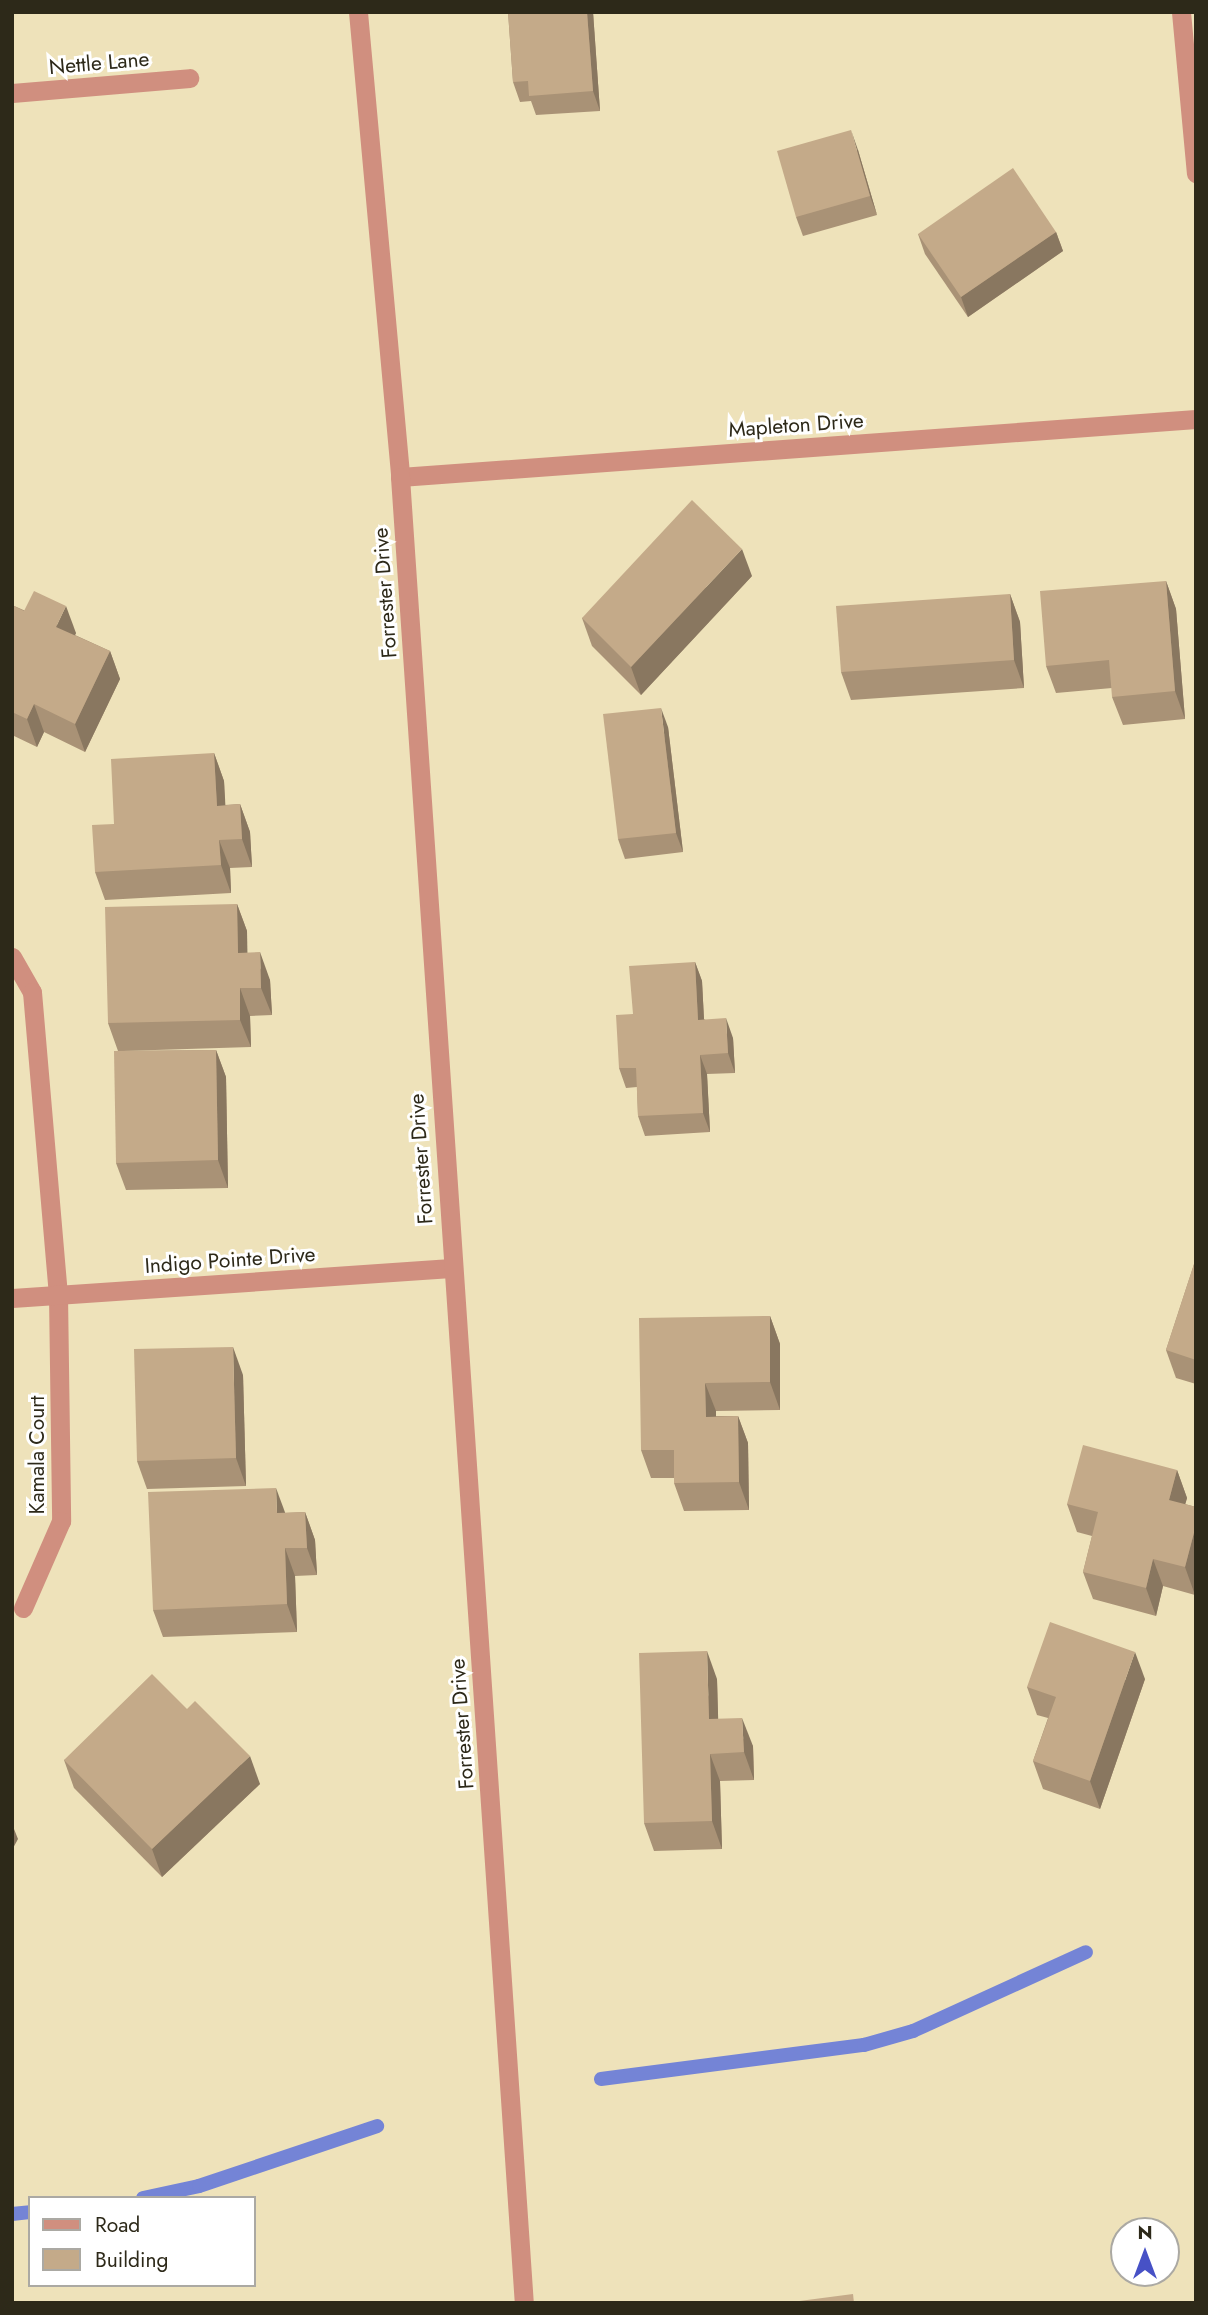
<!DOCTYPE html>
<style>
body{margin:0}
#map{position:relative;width:1208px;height:2315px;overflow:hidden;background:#eee2ba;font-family:Jost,sans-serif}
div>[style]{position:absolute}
.stream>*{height:14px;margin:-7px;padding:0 7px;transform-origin:7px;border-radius:7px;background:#7484d6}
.minor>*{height:19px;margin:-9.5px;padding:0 9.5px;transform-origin:9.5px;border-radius:9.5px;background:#d08f7f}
.tertiary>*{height:19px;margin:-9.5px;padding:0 9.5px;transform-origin:9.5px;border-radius:9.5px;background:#d08f7f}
.wall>*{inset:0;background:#a99276}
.shaded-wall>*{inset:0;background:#897760}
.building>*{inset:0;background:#c4aa89}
span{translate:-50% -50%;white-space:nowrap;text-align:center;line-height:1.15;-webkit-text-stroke:6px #fff;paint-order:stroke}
.street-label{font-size:21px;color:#2d2919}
.frame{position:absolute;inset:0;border:14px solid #2d2919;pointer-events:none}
.legend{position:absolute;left:28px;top:2196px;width:228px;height:91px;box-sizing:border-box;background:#fff;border:2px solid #aba9a3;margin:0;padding:9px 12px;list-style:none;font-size:21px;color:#2d2919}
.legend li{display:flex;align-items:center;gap:14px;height:35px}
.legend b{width:35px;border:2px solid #aba9a3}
.north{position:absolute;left:1110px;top:2217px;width:70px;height:70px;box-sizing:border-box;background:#fff;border:2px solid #aba9a3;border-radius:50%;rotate:0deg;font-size:19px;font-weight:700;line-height:28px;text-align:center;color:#2d2919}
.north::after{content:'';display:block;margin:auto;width:24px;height:32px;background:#4751c6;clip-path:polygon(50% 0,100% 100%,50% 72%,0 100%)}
</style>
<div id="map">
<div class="stream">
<i style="left:601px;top:2079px;width:265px;rotate:-7.4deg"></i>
<i style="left:864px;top:2045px;width:51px;rotate:-15.9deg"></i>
<i style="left:913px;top:2031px;width:190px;rotate:-24.5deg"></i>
<i style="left:143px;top:2198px;width:57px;rotate:-12.1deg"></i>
<i style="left:199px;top:2186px;width:188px;rotate:-18.6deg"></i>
<i style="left:12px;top:2214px;width:18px;rotate:-6deg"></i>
</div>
<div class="minor">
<i style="left:1181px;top:12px;width:162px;rotate:84.7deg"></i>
<i style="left:12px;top:93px;width:178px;rotate:-4.8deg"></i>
<i style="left:400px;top:477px;width:798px;rotate:-4.17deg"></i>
<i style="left:12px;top:957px;width:40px;rotate:60.3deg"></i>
<i style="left:32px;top:992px;width:303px;rotate:85.1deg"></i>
<i style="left:58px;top:1294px;width:227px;rotate:89.2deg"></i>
<i style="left:61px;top:1521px;width:95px;rotate:113.6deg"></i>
<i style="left:12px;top:1298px;width:440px;rotate:-3.9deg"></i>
</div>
<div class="tertiary">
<i style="left:358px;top:12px;width:467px;rotate:84.8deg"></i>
<i style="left:400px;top:477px;width:1830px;rotate:86.12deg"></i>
</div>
<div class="wall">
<i style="clip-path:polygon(508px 12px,593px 12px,600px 111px,536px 115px,531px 101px,520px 102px,513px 82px)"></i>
<i style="clip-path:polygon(858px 150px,877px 215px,803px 236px,796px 217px)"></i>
<i style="clip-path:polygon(1056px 232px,1063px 251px,968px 317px,925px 254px,918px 234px)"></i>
<i style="clip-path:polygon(752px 576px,641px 695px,592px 646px,582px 618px)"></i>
<i style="clip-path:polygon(1166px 581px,1176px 609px,1185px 719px,1123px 725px,1112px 697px,1112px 688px,1056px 693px,1046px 666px)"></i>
<i style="clip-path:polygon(1010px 594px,1020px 622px,1024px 688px,851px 700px,841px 672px)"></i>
<i style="clip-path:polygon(12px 605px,76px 633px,75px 635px,110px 651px,120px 679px,85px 752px,44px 732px,37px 747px,12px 735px)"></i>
<i style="clip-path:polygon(668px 727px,683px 852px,625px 859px,618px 839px)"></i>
<i style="clip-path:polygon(214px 753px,224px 781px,225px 805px,240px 804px,250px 832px,252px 867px,230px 868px,231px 893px,105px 900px,95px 872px,114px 824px)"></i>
<i style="clip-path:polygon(237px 904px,247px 931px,247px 953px,270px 980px,272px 1015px,250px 1016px,251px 1047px,123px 1051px,216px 1050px,226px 1077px,228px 1188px,126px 1190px,116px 1163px,118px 1051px,108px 1023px)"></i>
<i style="clip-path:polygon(695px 962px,702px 981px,704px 1019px,733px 1038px,735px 1073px,707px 1074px,710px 1132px,645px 1136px,638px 1116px,637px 1087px,626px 1088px,619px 1068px,633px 1014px)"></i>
<i style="clip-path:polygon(1196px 1258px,1196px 1384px,1176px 1378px,1166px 1350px)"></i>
<i style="clip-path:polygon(770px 1316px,780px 1344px,780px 1410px,716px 1411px,716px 1416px,738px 1416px,748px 1443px,749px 1510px,684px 1511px,674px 1483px,674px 1478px,651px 1478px,641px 1450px)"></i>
<i style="clip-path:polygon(243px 1375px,246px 1486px,147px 1489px,137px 1461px)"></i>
<i style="clip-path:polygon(1177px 1470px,1187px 1498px,1185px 1504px,1196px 1507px,1196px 1591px,1195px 1595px,1163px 1586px,1156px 1616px,1093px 1599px,1083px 1572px,1092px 1536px,1077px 1532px,1067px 1504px)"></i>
<i style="clip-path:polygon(305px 1512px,315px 1540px,317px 1575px,295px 1576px,297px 1632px,163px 1637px,153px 1610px,285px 1513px)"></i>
<i style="clip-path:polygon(717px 1679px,718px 1719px,753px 1746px,754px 1780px,720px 1781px,722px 1849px,654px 1851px,644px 1823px)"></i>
<i style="clip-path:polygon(1145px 1679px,1100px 1809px,1043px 1789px,1033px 1761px,1048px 1718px,1037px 1715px,1027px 1687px)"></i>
<i style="clip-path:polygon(187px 1709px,260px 1784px,162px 1877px,74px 1788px,64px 1760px)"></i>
</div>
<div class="shaded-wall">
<i style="clip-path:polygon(587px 12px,593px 12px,600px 111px,593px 91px)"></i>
<i style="clip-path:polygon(851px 130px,858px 150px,877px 215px,870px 196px)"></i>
<i style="clip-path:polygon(1056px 232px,1063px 251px,968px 317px,961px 297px)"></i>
<i style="clip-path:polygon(742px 549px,752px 576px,641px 695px,631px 667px)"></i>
<i style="clip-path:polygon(1166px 581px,1176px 609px,1185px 719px,1175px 691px)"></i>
<i style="clip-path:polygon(1010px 594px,1020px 622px,1024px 688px,1014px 660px)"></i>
<i style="clip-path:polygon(66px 606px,76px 633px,66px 654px,56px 627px)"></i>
<i style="clip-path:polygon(110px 651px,120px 679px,85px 752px,75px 724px)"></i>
<i style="clip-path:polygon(34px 704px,44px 732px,37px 747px,27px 719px)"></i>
<i style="clip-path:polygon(661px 708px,668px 727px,683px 852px,676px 833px)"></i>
<i style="clip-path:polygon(214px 753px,224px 781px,227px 833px,217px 806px)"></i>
<i style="clip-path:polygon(240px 804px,250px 832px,252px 867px,242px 839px)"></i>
<i style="clip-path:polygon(219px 840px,230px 868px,231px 893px,221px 865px)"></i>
<i style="clip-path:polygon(237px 904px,247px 931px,248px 981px,238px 953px)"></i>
<i style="clip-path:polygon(260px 952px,270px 980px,272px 1015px,261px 988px)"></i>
<i style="clip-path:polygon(695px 962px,702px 981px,705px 1039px,698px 1020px)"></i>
<i style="clip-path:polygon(240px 988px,250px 1016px,251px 1047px,240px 1020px)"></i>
<i style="clip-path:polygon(726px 1018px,733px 1038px,735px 1073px,728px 1053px)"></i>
<i style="clip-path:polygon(216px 1050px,226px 1077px,228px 1188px,218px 1160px)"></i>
<i style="clip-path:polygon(700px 1055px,707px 1074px,710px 1132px,703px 1113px)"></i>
<i style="clip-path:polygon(770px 1316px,780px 1344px,780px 1410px,770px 1382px)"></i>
<i style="clip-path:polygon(233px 1347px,243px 1375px,246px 1486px,236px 1458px)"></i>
<i style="clip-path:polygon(705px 1383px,716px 1411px,716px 1444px,706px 1417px)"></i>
<i style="clip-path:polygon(738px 1416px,748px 1443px,749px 1510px,739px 1482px)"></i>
<i style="clip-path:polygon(1177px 1470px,1187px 1498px,1179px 1527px,1169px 1500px)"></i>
<i style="clip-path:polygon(276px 1488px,286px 1515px,277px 1513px)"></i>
<i style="clip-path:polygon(305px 1512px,315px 1540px,317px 1575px,307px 1548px)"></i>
<i style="clip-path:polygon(1196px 1525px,1196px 1591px,1195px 1595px,1185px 1567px)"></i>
<i style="clip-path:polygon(285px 1548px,295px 1576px,297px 1632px,287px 1604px)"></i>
<i style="clip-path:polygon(1153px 1559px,1163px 1586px,1156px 1616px,1146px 1588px)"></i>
<i style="clip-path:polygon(707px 1651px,717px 1679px,719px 1747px,709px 1719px)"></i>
<i style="clip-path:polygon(1135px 1652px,1145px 1679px,1100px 1809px,1090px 1781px)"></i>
<i style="clip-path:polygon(742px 1718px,753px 1746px,754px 1780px,744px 1752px)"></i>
<i style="clip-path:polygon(710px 1754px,720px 1781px,722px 1849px,712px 1821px)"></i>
<i style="clip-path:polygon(250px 1756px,260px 1784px,162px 1877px,152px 1849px)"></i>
<i style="clip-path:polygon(12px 1824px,18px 1839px,12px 1850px)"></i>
</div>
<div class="building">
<i style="clip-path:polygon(508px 12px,587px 12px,593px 91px,529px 96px,528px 81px,513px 82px)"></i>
<i style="clip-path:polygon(851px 130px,870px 196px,796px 217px,777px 151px)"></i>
<i style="clip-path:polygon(1013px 168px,1056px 232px,961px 297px,918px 234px)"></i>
<i style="clip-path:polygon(692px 500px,742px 549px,631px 667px,582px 618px)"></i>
<i style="clip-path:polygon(1166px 581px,1175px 691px,1112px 697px,1109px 660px,1046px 666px,1040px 591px)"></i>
<i style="clip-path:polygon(34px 591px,66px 606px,56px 627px,110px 651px,75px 724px,34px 704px,27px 719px,12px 712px,12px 605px,24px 611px)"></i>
<i style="clip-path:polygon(1010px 594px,1014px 660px,841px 672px,836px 606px)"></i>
<i style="clip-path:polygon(661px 708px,676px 833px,618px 839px,603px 714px)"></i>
<i style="clip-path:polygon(214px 753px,217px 806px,240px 804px,242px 839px,219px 840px,221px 865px,95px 872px,92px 825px,114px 824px,111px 759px)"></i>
<i style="clip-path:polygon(237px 904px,238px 953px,260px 952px,261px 988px,240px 988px,240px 1020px,108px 1023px,105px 907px)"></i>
<i style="clip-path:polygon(695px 962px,698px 1020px,726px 1018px,728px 1053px,700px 1055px,703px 1113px,638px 1116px,636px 1068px,619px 1068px,616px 1015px,633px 1014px,629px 966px)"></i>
<i style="clip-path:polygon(216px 1050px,218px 1160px,116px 1163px,114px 1051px)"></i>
<i style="clip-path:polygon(1196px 1258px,1196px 1360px,1166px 1350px)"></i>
<i style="clip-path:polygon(770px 1316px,770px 1382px,705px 1383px,706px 1417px,738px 1416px,739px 1482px,674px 1483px,674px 1450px,641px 1450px,639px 1318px)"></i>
<i style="clip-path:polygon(233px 1347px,236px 1458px,137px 1461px,134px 1349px)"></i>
<i style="clip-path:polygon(1083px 1445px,1177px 1470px,1169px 1500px,1196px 1507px,1196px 1525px,1185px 1567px,1153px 1559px,1146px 1588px,1083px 1572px,1098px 1512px,1067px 1504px)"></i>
<i style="clip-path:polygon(276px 1488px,277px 1513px,305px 1512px,307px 1548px,285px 1548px,287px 1604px,153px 1610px,148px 1492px)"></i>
<i style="clip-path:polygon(1050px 1622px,1135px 1652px,1090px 1781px,1033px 1761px,1056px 1697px,1027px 1687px)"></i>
<i style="clip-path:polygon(707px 1651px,709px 1719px,742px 1718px,744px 1752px,710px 1754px,712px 1821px,644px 1823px,639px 1653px)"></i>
<i style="clip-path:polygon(152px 1674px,187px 1709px,195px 1701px,250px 1756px,152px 1849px,64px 1760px)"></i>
<i style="clip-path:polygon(853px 2294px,854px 2303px,784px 2303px)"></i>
</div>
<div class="street-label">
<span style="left:99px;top:63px;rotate:-5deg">Nettle Lane</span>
<span style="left:796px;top:425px;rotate:-4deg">Mapleton Drive</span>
<span style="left:385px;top:593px;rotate:-94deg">Forrester Drive</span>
<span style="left:421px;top:1159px;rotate:-94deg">Forrester Drive</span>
<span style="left:230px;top:1260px;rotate:-4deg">Indigo Pointe Drive</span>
<span style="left:37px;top:1455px;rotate:-90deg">Kamala Court</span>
<span style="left:462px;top:1724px;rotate:-94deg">Forrester Drive</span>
</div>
<div class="frame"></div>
<ul class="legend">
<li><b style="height:9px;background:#d08f7f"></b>Road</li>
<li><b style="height:19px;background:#c4aa89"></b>Building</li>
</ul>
<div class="north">N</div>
</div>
